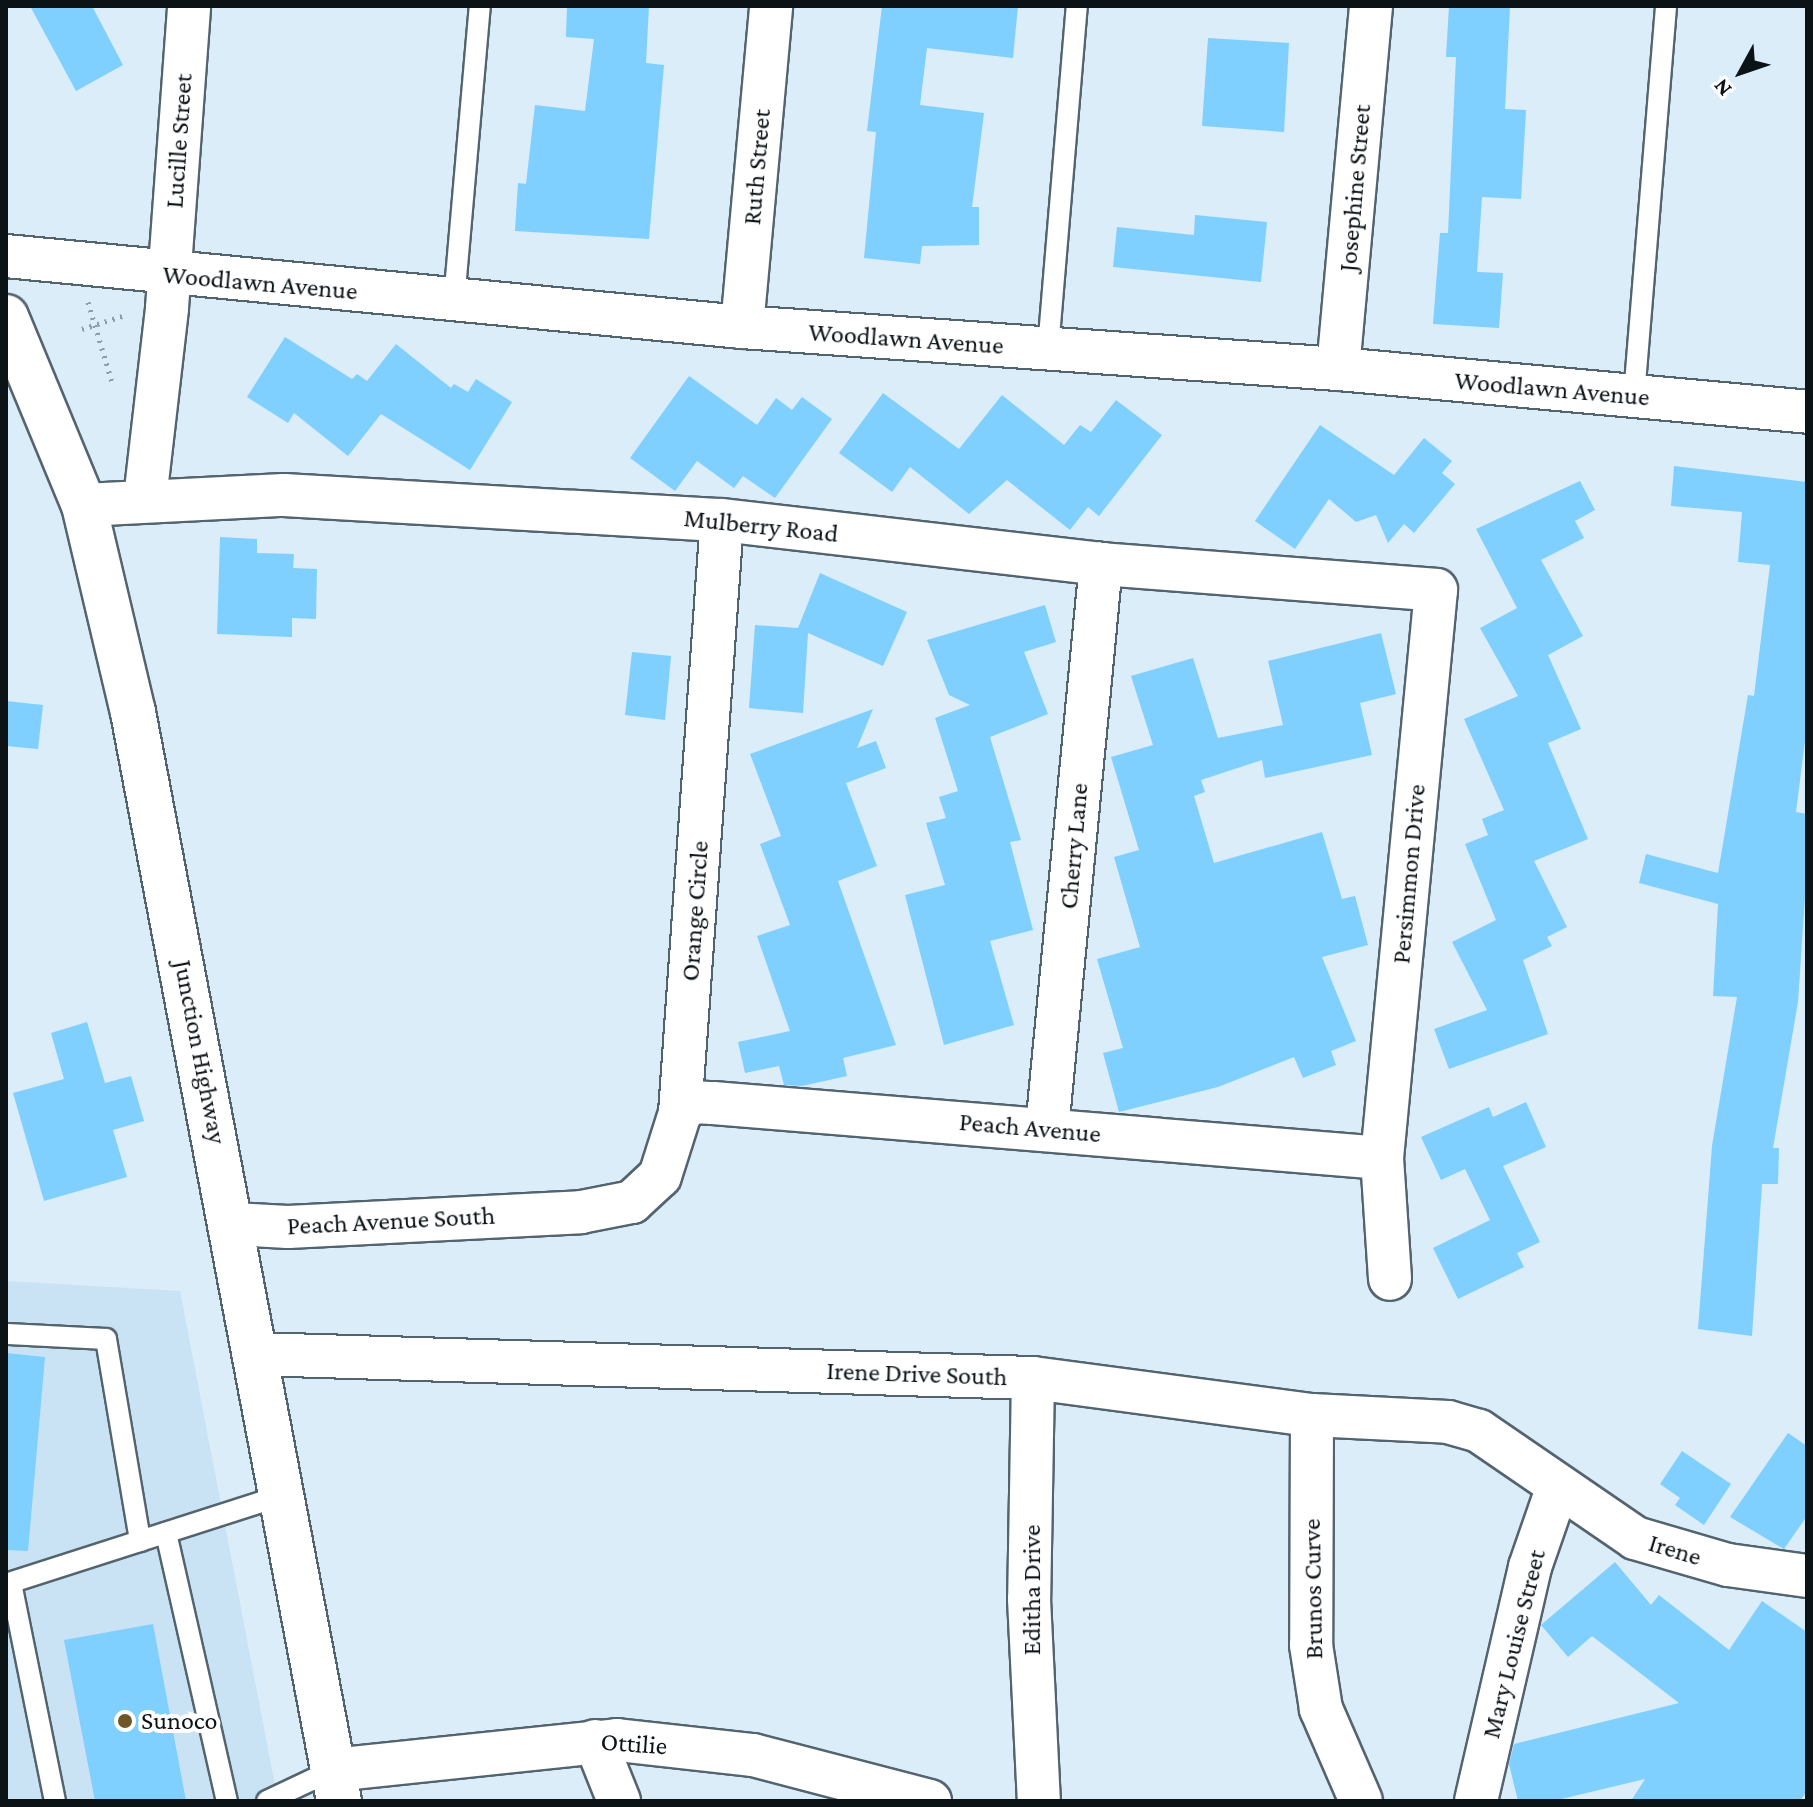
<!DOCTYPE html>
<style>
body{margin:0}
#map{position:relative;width:1813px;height:1807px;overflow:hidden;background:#daedf9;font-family:"Crimson Pro",serif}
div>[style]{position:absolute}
.built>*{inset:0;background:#c9e3f4}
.building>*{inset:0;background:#7fcfff}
.path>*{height:5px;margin-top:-2.5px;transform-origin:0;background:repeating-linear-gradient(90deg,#8e9ca5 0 2px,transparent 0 8px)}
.roads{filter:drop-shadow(2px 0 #54646f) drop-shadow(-2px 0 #54646f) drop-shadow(0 2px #54646f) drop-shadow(0 -2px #54646f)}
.service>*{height:20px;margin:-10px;padding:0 10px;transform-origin:10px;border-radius:10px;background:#fff}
.minor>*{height:42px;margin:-21px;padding:0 21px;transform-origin:21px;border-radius:21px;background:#fff}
.secondary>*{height:44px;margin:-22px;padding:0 22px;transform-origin:22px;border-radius:22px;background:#fff}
.dots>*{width:22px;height:22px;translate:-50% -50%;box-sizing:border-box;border:4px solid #fff;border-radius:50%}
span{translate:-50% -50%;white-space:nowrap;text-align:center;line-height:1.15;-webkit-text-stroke:8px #fff;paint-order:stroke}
.street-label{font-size:26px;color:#0c1317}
.poi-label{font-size:26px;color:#0c1317}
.left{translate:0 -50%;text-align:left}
.frame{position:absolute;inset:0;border:8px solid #0c1317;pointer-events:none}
.north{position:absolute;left:1701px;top:32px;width:80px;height:80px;-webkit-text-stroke:6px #fff;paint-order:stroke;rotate:230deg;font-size:22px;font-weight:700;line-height:32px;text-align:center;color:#0c1317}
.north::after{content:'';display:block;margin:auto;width:28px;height:36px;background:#0c1317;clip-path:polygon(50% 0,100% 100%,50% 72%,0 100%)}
</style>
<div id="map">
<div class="built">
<i style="clip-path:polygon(6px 1281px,180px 1291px,278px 1801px,6px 1801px)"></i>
</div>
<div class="building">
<i style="clip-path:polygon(30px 6px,92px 6px,123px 65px,76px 91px)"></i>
<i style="clip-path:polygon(567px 6px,649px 6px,646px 63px,664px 65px,649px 239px,515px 231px,518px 183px,526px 184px,535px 105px,585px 111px,594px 39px,566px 37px)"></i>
<i style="clip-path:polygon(882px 6px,1018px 6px,1013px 58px,927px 48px,920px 105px,984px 113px,972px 207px,979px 207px,979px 245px,922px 246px,920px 264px,864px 258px,876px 132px,867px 131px)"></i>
<i style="clip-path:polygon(1449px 6px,1510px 6px,1505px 109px,1526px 110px,1521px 199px,1482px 197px,1477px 272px,1503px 273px,1499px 328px,1433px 324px,1440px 233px,1448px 233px,1456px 57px,1446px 57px)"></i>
<i style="clip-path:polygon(1208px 38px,1289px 43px,1284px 132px,1202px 126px)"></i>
<i style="clip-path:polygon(1195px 215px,1267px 222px,1261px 282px,1113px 267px,1117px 227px,1194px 235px)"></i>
<i style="clip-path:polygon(285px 337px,352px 379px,357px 374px,367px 381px,396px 344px,451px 388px,454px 384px,468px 392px,476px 379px,512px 402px,470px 470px,381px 414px,348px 456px,294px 413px,288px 423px,247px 397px)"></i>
<i style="clip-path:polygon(689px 376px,757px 425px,776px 398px,792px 410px,802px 397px,832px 419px,775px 498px,743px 476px,734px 488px,697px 461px,675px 491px,630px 458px)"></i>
<i style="clip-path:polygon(883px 393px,959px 449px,1002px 395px,1064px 445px,1080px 425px,1091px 432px,1116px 400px,1162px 435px,1099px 516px,1088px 507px,1070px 530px,1007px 480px,969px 514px,910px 467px,892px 492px,839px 453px)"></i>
<i style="clip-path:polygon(1320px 425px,1394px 475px,1424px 438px,1452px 461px,1442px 473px,1455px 484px,1414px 533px,1404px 524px,1388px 543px,1376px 515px,1356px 522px,1329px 499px,1295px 549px,1255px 521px)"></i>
<i style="clip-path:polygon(1674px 466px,1807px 482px,1807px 725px,1796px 812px,1807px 814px,1807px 867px,1798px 1002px,1773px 1148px,1779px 1148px,1778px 1184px,1762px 1184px,1752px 1336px,1698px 1329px,1712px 1146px,1737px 997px,1713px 996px,1718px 904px,1639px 883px,1646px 854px,1718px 873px,1748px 695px,1754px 696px,1770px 565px,1738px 562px,1742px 512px,1671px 506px)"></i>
<i style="clip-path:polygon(1580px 481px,1595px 510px,1575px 521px,1584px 538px,1541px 560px,1583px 636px,1548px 655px,1581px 729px,1548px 743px,1588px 839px,1534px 861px,1567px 927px,1547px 937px,1552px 946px,1523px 960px,1548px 1034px,1449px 1069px,1434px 1029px,1487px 1010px,1452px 942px,1496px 920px,1465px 844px,1488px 835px,1482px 819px,1504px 810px,1464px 719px,1518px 696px,1480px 628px,1517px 608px,1476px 529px)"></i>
<i style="clip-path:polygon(220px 537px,257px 539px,257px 553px,294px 554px,293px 568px,317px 569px,316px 619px,292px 618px,292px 637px,217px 634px)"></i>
<i style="clip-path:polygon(820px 573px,907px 612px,883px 666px,808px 633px,803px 713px,749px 708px,755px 625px,798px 628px)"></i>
<i style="clip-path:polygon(1045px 605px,1056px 642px,1024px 652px,1048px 714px,990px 737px,1021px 840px,1010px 842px,1033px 930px,990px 941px,1014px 1025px,944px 1045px,905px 895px,945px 885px,926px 823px,946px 818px,939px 797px,958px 791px,935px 718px,970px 705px,949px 695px,927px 640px)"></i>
<i style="clip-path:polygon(1381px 633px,1396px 694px,1360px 703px,1372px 755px,1265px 778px,1262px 760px,1201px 780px,1205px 792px,1194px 796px,1214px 863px,1322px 832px,1342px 899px,1355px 896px,1368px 945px,1322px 957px,1356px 1041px,1331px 1051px,1336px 1065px,1303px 1078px,1294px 1057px,1218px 1087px,1119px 1112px,1103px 1053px,1123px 1048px,1097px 959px,1140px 947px,1114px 857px,1139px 850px,1111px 757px,1153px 745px,1131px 676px,1193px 658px,1218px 738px,1283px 725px,1268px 661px)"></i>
<i style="clip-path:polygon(632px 652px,671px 656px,665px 720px,625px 715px)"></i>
<i style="clip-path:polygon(6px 701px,43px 705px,38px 749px,6px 746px)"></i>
<i style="clip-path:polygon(873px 709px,857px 748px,876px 741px,886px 768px,846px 783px,877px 866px,838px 881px,896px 1045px,843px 1058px,847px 1076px,802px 1086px,784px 1085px,779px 1066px,745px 1073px,738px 1042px,790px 1031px,757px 936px,790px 925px,760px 844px,781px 836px,750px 754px)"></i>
<i style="clip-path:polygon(87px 1022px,105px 1083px,131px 1076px,144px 1121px,113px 1130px,127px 1177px,44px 1201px,13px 1093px,64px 1079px,51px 1033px)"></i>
<i style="clip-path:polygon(1526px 1102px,1546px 1147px,1503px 1166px,1540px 1242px,1517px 1253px,1524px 1267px,1458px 1299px,1433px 1248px,1490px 1220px,1465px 1169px,1441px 1180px,1421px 1137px,1489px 1107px,1493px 1117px)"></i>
<i style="clip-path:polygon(6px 1353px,45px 1357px,28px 1551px,6px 1550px)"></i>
<i style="clip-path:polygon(1788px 1433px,1807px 1446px,1807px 1516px,1784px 1549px,1730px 1517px)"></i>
<i style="clip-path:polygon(1682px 1451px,1731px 1484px,1704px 1525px,1675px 1505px,1680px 1498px,1660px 1484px)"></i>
<i style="clip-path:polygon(1615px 1562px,1651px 1605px,1659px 1595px,1729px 1650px,1762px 1601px,1807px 1632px,1807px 1791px,1800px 1801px,1631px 1801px,1645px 1779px,1553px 1801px,1518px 1801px,1509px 1764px,1514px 1744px,1679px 1703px,1592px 1636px,1568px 1657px,1541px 1625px)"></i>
<i style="clip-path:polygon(153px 1624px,186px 1801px,95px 1801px,64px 1640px)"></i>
</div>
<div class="path">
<i style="left:88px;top:302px;width:84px;rotate:73.3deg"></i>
<i style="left:82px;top:329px;width:45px;rotate:-18deg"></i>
</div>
<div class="roads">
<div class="service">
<i style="left:454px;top:301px;width:296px;rotate:-85deg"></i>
<i style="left:1048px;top:349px;width:344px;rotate:-85.2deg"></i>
<i style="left:1634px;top:396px;width:391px;rotate:-85.3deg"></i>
<i style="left:6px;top:1334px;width:100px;rotate:2.9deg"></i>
<i style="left:106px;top:1339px;width:205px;rotate:80.4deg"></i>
<i style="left:166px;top:1533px;width:275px;rotate:77.2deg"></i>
<i style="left:11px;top:1583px;width:222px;rotate:78.6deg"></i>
<i style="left:6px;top:1584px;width:291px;rotate:-17.8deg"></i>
<i style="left:267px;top:1801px;width:73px;rotate:-25.2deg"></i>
</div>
<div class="minor">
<i style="left:6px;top:256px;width:739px;rotate:5.51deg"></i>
<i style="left:742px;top:327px;width:597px;rotate:4.03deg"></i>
<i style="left:1338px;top:369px;width:471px;rotate:5.2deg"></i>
<i style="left:742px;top:327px;width:322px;rotate:-84.8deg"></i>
<i style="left:1338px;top:369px;width:364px;rotate:-84.8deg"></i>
<i style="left:145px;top:499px;width:192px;rotate:-83.4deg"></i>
<i style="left:167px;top:308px;width:303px;rotate:-85.8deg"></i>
<i style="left:84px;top:505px;width:200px;rotate:-2.9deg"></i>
<i style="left:284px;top:495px;width:439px;rotate:3.3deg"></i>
<i style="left:722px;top:520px;width:382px;rotate:6.6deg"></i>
<i style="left:1101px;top:564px;width:336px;rotate:4.4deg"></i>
<i style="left:1436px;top:590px;width:571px;rotate:95.43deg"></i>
<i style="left:1382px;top:1158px;width:121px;rotate:86.2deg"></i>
<i style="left:680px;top:1113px;width:16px;rotate:-43deg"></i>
<i style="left:692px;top:1102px;width:21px;rotate:3deg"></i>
<i style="left:713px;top:1103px;width:671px;rotate:4.7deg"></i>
<i style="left:1047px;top:1129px;width:568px;rotate:-84.54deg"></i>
<i style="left:233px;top:1224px;width:55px;rotate:3.1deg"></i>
<i style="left:288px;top:1227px;width:293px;rotate:-2.9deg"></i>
<i style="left:581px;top:1212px;width:52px;rotate:-11.1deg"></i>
<i style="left:632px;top:1202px;width:38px;rotate:-43deg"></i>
<i style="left:660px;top:1176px;width:66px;rotate:-72.4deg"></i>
<i style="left:680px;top:1113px;width:594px;rotate:-85.95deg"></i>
<i style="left:255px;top:1354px;width:778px;rotate:1.77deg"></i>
<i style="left:1033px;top:1378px;width:281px;rotate:7.6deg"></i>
<i style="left:1312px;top:1415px;width:136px;rotate:2.9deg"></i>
<i style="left:1448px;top:1422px;width:32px;rotate:16deg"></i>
<i style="left:1479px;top:1431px;width:189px;rotate:34.4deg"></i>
<i style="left:1635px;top:1538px;width:97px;rotate:16.2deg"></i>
<i style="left:1728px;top:1565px;width:80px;rotate:7.9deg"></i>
<i style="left:1033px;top:1378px;width:221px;rotate:91deg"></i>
<i style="left:1029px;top:1599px;width:202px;rotate:87.2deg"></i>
<i style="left:1312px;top:1415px;width:230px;rotate:90.2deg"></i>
<i style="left:1311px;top:1645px;width:65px;rotate:81.1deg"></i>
<i style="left:1321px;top:1709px;width:100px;rotate:66.5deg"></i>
<i style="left:595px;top:1741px;width:65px;rotate:68.2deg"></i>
<i style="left:333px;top:1770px;width:286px;rotate:-6deg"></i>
<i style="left:617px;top:1740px;width:137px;rotate:6.3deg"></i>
<i style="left:753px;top:1755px;width:183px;rotate:14.6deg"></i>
<i style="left:1476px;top:1801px;width:240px;rotate:-77deg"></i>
<i style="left:1530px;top:1567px;width:83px;rotate:-70.9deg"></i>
</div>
<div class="secondary">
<i style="left:6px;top:317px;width:204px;rotate:67.5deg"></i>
<i style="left:84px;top:505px;width:213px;rotate:76.7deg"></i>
<i style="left:133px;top:712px;width:1108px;rotate:79.29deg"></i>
</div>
</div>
<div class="dots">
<i style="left:125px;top:1721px;background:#6f5627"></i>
</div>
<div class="street-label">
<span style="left:179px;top:141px;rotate:-86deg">Lucille Street</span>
<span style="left:757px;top:167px;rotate:-85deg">Ruth Street</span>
<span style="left:1355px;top:188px;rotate:-85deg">Josephine Street</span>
<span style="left:260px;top:283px;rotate:5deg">Woodlawn Avenue</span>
<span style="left:906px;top:339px;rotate:4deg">Woodlawn Avenue</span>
<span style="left:1552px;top:389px;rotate:5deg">Woodlawn Avenue</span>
<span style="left:761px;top:526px;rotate:6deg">Mulberry Road</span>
<span style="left:1074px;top:846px;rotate:-85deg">Cherry Lane</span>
<span style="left:1409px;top:874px;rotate:-85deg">Persimmon Drive</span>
<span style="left:695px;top:911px;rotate:-86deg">Orange Circle</span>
<span style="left:200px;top:1052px;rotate:79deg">Junction Highway</span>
<span style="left:1030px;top:1128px;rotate:5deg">Peach Avenue</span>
<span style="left:391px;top:1221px;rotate:-3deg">Peach Avenue South</span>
<span style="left:917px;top:1374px;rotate:2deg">Irene Drive South</span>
<span style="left:1675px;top:1550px;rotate:17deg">Irene</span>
<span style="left:1313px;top:1589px;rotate:-91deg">Brunos Curve</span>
<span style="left:1032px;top:1590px;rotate:-90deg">Editha Drive</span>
<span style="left:1514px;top:1644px;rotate:-76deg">Mary Louise Street</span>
<span style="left:634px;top:1744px;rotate:4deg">Ottilie</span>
</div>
<div class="poi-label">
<span class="left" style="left:141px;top:1721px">Sunoco</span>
</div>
<div class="frame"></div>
<div class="north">N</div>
</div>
